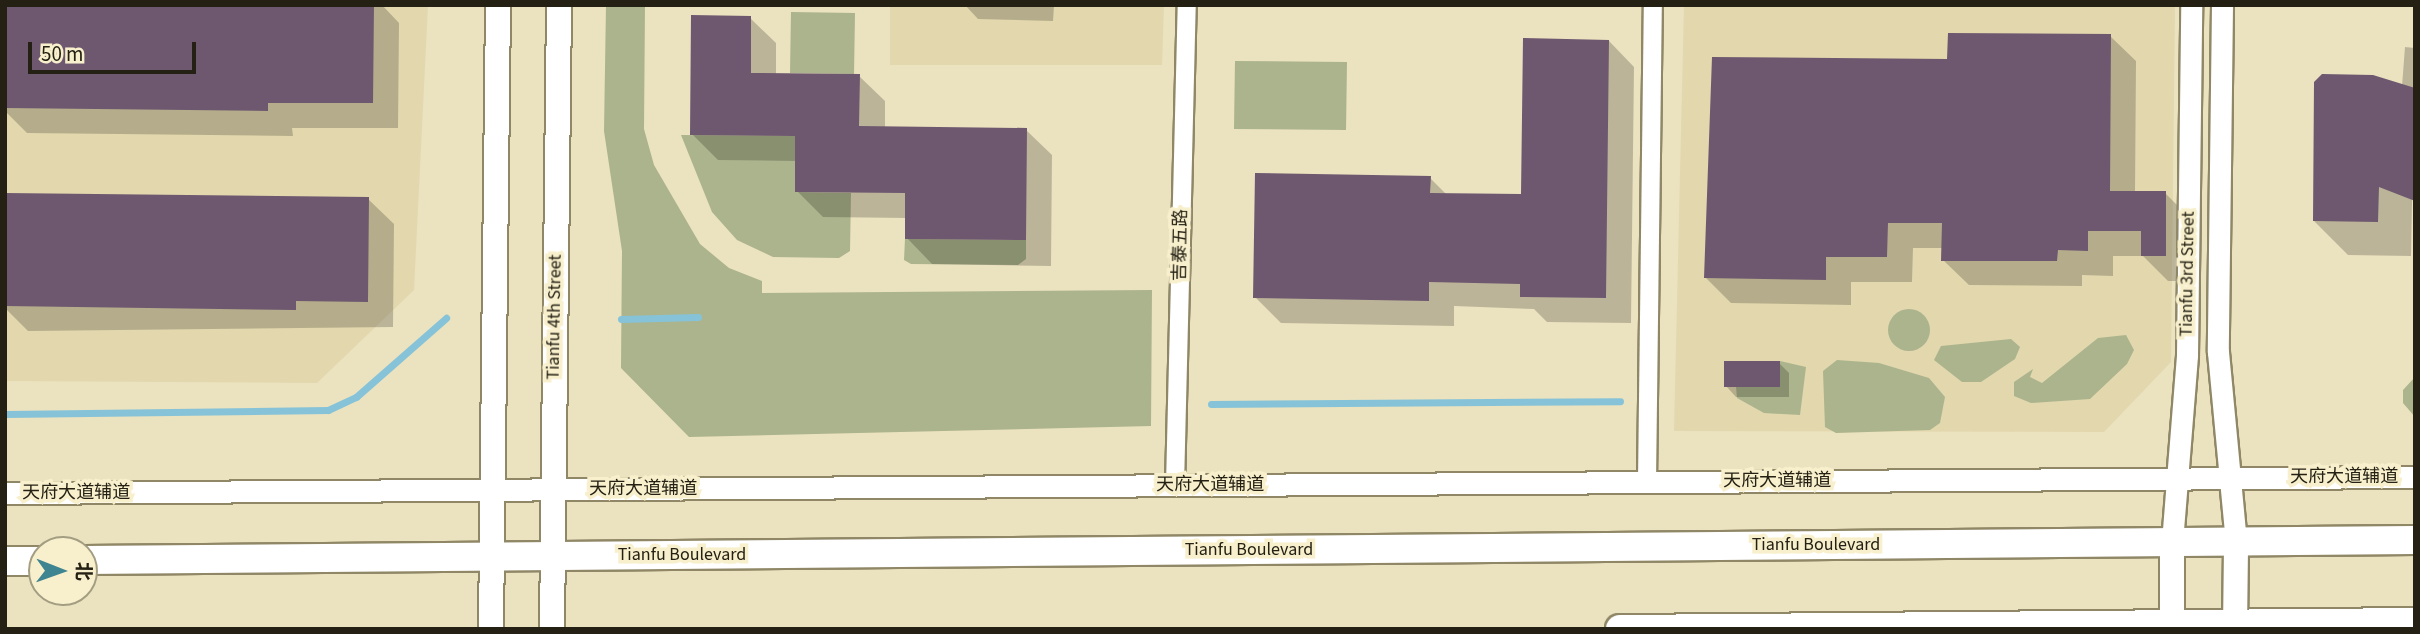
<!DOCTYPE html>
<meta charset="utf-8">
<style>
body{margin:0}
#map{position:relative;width:2420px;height:634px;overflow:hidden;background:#ebe2bf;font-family:"Source Sans 3","Noto Sans SC",sans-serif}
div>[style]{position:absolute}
.built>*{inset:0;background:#e2d7ad}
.green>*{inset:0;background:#acb48d}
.round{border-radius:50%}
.shadow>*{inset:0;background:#0003}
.stream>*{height:7px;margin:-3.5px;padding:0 3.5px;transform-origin:3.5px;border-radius:3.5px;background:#86c3d8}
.building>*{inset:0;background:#6e5870}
.roads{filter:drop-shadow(2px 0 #8f8766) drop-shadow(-2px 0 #8f8766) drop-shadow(0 2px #8f8766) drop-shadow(0 -2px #8f8766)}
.minor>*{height:18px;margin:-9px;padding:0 9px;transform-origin:9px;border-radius:9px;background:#fff}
.tertiary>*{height:21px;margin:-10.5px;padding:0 10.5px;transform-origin:10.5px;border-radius:10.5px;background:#fff}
.secondary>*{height:24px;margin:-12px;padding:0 12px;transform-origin:12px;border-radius:12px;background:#fff}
.primary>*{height:28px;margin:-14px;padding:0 14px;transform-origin:14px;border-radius:14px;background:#fff}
span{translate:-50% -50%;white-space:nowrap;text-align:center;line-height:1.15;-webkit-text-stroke:7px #f8efcc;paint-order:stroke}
.street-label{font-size:18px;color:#242114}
.frame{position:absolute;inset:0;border:7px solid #242114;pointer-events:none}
.north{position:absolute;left:28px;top:536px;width:70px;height:70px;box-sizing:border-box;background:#f8efcc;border:2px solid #a39d82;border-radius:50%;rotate:91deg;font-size:19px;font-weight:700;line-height:28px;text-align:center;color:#242114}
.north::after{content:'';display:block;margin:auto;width:24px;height:32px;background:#3f8491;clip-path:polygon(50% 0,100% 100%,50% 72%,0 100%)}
.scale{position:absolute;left:28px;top:42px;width:168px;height:32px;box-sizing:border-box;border:4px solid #242114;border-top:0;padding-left:9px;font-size:21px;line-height:24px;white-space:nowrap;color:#242114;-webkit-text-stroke:5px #f8efcc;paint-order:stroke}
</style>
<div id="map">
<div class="built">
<i style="clip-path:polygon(5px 5px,428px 5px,414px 290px,317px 383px,5px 381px)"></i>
<i style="clip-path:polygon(890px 5px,1164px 5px,1162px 65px,890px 65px)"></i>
<i style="clip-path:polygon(1684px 5px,2175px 5px,2171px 362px,2104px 432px,1674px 431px)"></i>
</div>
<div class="green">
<i style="clip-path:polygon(606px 5px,645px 5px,644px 129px,654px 165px,700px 244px,729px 268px,762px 281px,762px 293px,1152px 290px,1151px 426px,689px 437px,621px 368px,622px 251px,604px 131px)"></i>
<i style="clip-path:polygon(791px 12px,855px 13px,854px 74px,790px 73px)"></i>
<i style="clip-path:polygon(1235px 61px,1347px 62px,1346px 130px,1234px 129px)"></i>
<i style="clip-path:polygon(681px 135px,795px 136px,795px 192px,851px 193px,850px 251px,839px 258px,773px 257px,737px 240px,712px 212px)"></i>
<i style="clip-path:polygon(905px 239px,1026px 240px,1026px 259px,1018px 265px,911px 264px,904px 260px)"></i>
<i class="round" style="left:1888px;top:309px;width:42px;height:42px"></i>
<i style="clip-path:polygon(2126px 335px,2134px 350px,2127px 364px,2090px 399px,2031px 403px,2014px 396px,2014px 382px,2033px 369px,2030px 377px,2042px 383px,2098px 338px)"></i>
<i style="clip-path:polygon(2011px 339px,2020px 347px,2015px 359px,1981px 382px,1962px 382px,1934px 360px,1941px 346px)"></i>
<i style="clip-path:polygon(1837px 360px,1879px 363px,1929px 378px,1945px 397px,1940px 423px,1930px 430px,1836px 433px,1825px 427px,1823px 371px)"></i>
<i style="clip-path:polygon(1780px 361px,1806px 367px,1800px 415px,1764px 413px,1737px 398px,1736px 387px,1779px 387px)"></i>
<i style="clip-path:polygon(2415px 377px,2415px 417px,2403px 403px,2403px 390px)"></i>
</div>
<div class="shadow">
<i style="clip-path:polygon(5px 5px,382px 5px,399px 23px,398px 128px,292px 128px,293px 136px,27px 133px,5px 111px)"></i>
<i style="clip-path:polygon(965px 5px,1054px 5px,1053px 21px,978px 19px)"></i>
<i style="clip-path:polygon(750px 18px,776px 43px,776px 75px,859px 76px,885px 101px,885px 128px,1026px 130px,1052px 155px,1051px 266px,932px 264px,907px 238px,907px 218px,823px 217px,797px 191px,797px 161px,718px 160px,692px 134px)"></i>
<i style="clip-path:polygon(2110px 36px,2136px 61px,2135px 192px,2165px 193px,2190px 218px,2190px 281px,2168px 281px,2143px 256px,2113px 256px,2113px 276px,2082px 275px,2082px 286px,1969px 285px,1943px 260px,1943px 248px,1913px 248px,1912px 282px,1851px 282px,1851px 305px,1731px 303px,1706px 278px,1949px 61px)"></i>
<i style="clip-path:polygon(1609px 41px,1634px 67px,1631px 323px,1547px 322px,1534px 309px,1454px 306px,1454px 326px,1281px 323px,1255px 297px,1430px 178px,1447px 195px,1523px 196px)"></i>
<i style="clip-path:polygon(2405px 47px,2415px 48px,2411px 256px,2348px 255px,2314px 221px,2318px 78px,2373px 77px,2402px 86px)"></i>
<i style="clip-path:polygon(5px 195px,368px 199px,394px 224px,393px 327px,28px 331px,5px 308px)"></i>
<i style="clip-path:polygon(1779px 363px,1789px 373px,1789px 397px,1736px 397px,1726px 386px)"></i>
</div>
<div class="stream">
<i style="left:621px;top:319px;width:77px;rotate:-1.5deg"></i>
<i style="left:1211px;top:404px;width:409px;rotate:-0.4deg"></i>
<i style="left:5px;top:414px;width:323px;rotate:-0.7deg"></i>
<i style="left:328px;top:410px;width:31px;rotate:-25deg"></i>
<i style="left:356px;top:397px;width:120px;rotate:-41.3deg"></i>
</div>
<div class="building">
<i style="clip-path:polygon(5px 5px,374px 5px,373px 103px,268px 103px,268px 111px,5px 108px)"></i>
<i style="clip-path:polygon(691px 15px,751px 16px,751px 73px,860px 74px,859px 126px,1027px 128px,1026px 240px,905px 239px,905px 193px,795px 192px,795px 136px,690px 135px)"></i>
<i style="clip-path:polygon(1948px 33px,2111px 34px,2110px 191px,2166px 191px,2166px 256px,2141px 256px,2141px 231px,2088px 231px,2088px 251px,2058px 250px,2057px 261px,1941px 261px,1942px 223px,1888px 223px,1887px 257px,1826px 257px,1826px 280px,1704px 278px,1712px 57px,1947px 59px)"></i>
<i style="clip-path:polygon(1523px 38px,1609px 40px,1606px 298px,1520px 297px,1520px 284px,1429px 282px,1429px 301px,1253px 298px,1255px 173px,1431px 176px,1430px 193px,1521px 194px)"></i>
<i style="clip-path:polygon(2322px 74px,2373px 75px,2415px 88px,2415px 201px,2379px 187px,2378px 222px,2313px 221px,2314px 82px)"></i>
<i style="clip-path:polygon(5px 193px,369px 197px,368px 302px,296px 301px,296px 310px,5px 306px)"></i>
<i style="clip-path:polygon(1724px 361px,1780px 361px,1780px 387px,1724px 387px)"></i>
</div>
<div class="roads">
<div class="minor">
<i style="left:1647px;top:482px;width:477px;rotate:-89.3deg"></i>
<i style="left:1175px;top:485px;width:480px;rotate:-88.6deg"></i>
</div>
<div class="tertiary">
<i style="left:2222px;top:5px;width:347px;rotate:90.7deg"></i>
<i style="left:2218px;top:352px;width:191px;rotate:84.6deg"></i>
<i style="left:5px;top:493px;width:2410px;rotate:-0.38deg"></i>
<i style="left:2172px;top:542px;width:188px;rotate:-85.4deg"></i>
<i style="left:2187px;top:355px;width:350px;rotate:-89.3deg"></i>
</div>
<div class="secondary">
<i style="left:491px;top:629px;width:624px;rotate:-89.36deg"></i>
<i style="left:552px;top:629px;width:624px;rotate:-89.36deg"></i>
<i style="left:2172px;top:629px;width:87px;rotate:-90deg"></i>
<i style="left:2235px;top:629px;width:87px;rotate:-89.3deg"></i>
</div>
<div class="primary">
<i style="left:84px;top:560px;width:2331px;rotate:-0.49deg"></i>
<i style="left:5px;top:561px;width:37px"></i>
<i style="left:1620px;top:629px;width:795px;rotate:-0.5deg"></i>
</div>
</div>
<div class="street-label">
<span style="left:1181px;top:245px;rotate:-89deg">吉泰五路</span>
<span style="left:2188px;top:274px;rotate:-89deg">Tianfu 3rd Street</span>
<span style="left:555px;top:317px;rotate:-89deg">Tianfu 4th Street</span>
<span style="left:2344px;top:477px">天府大道辅道</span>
<span style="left:1777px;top:481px">天府大道辅道</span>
<span style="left:1210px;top:485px">天府大道辅道</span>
<span style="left:643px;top:489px">天府大道辅道</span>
<span style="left:76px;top:493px">天府大道辅道</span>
<span style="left:1816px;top:545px">Tianfu Boulevard</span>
<span style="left:1249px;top:550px">Tianfu Boulevard</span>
<span style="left:682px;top:555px">Tianfu Boulevard</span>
</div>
<div class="frame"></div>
<div class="north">北</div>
<div class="scale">50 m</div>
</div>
